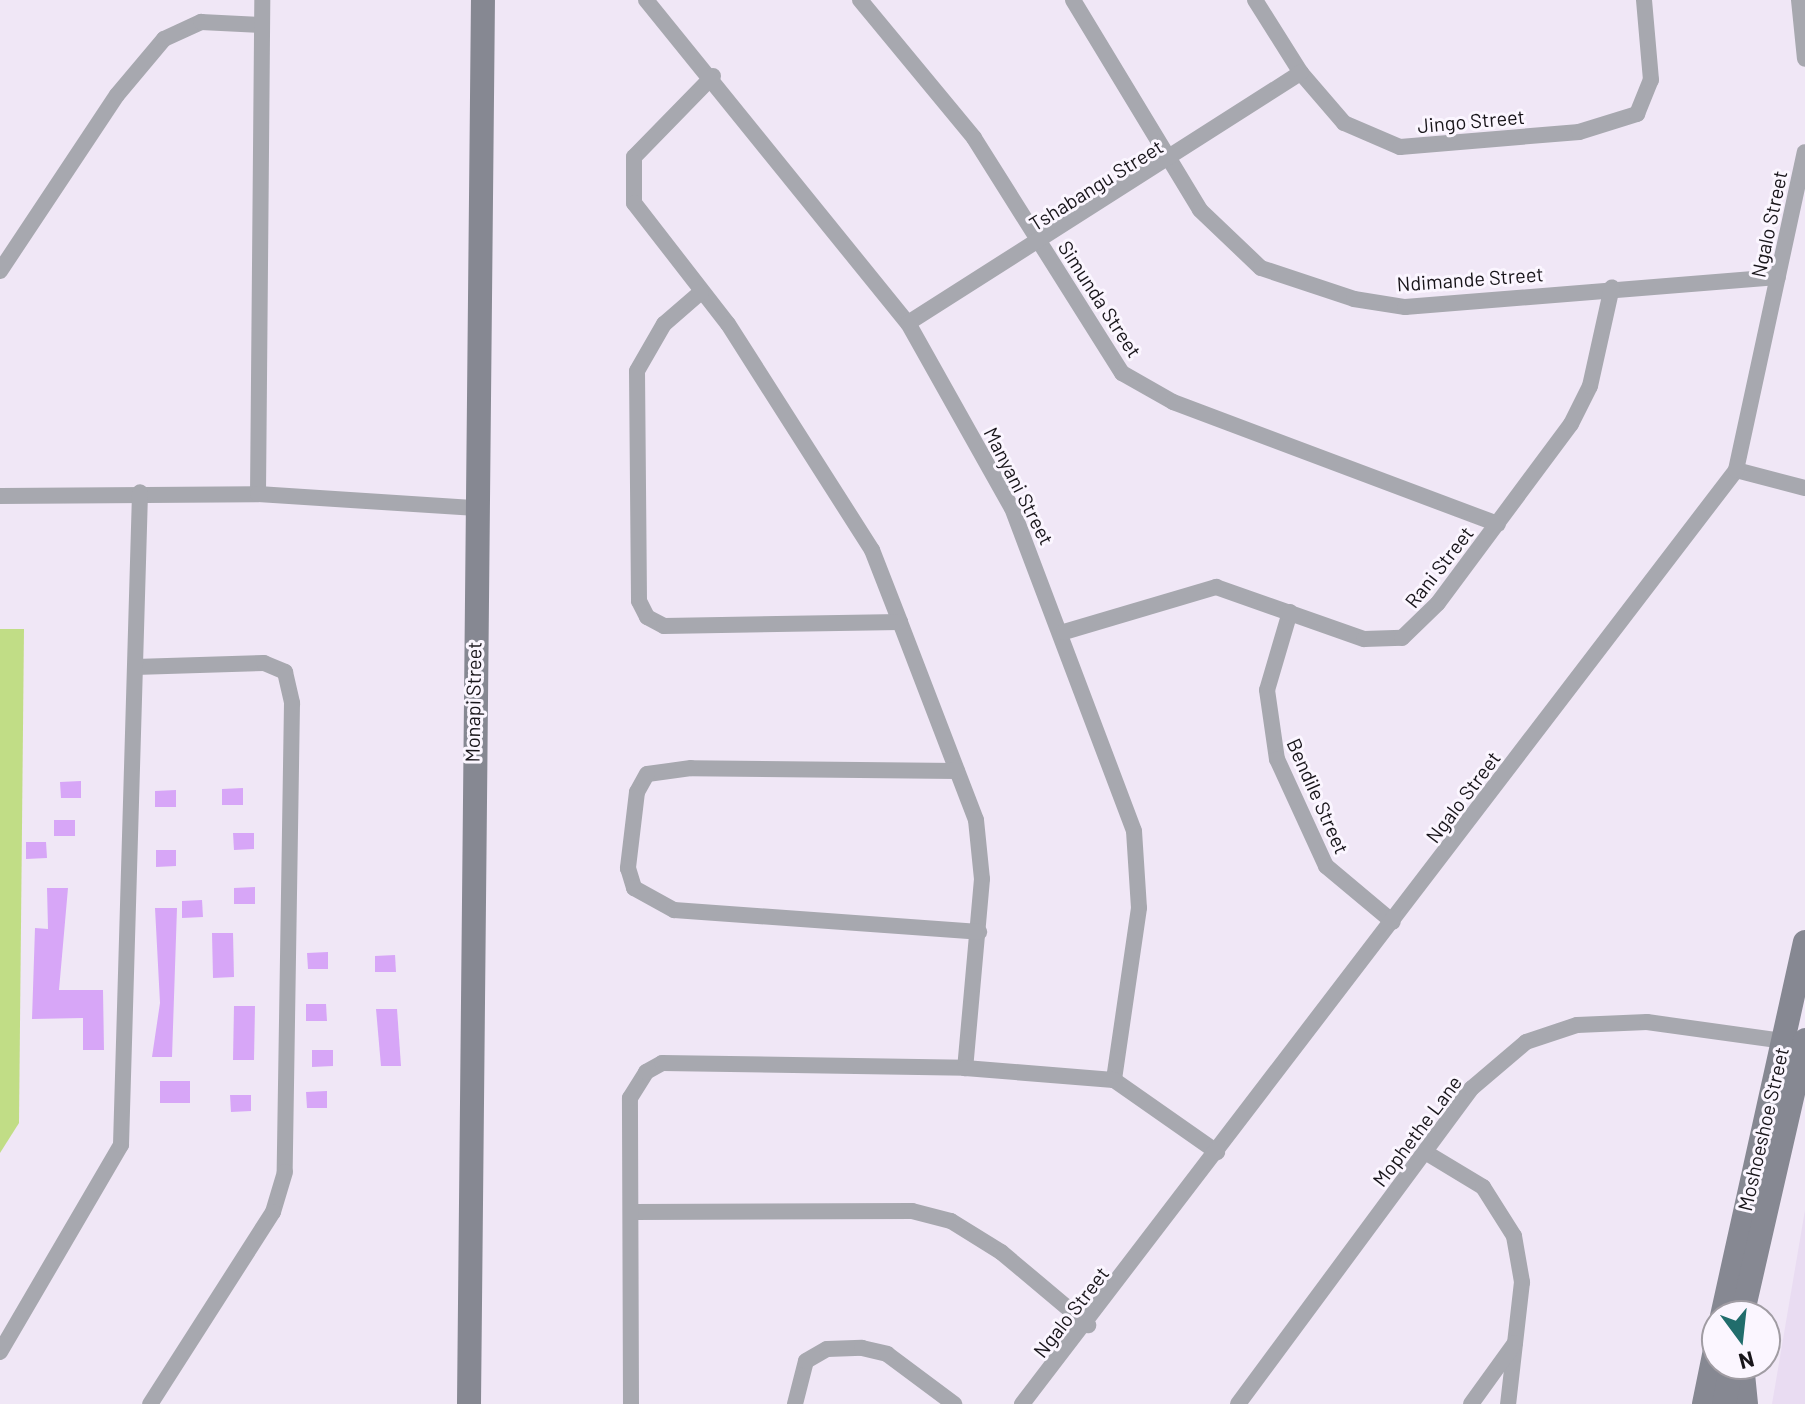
<!DOCTYPE html>
<style>
body{margin:0}
#map{position:relative;width:1805px;height:1404px;overflow:hidden;background:#f0e7f6;font-family:Barlow,sans-serif}
div>[style]{position:absolute}
.built>*{inset:0;background:#e9dcf2}
.green>*{inset:0;background:#c1dd86}
.building>*{inset:0;background:#d7a6f7}
.street>*{height:16px;margin:-8px;padding:0 8px;transform-origin:8px;border-radius:8px;background:#a7a8af}
.secondary>*{height:24px;margin:-12px;padding:0 12px;transform-origin:12px;border-radius:12px;background:#868892}
span{translate:-50% -50%;white-space:nowrap;text-align:center;line-height:1.15;-webkit-text-stroke:6px #fbf6ff;paint-order:stroke}
.street-label{font-size:20px;color:#18151a}
.north{position:absolute;left:1701px;top:1300px;width:80px;height:80px;box-sizing:border-box;background:#fbf6ff;border:2px solid #a09ca3;border-radius:50%;rotate:165deg;font-size:22px;font-weight:700;line-height:32px;text-align:center;color:#18151a}
.north::after{content:'';display:block;margin:auto;width:28px;height:36px;background:#216d6c;clip-path:polygon(50% 0,100% 100%,50% 72%,0 100%)}
</style>
<div id="map">
<div class="built">
<i style="clip-path:polygon(1805px 1210px,1805px 1404px,1772px 1404px)"></i>
</div>
<div class="green">
<i style="clip-path:polygon(0 629px,24px 629px,19px 1123px,0 1153px)"></i>
</div>
<div class="building">
<i style="clip-path:polygon(81px 781px,81px 798px,61px 798px,60px 782px)"></i>
<i style="clip-path:polygon(243px 788px,243px 805px,222px 805px,222px 789px)"></i>
<i style="clip-path:polygon(176px 790px,176px 807px,155px 807px,155px 791px)"></i>
<i style="clip-path:polygon(54px 820px,75px 820px,75px 836px,54px 836px)"></i>
<i style="clip-path:polygon(233px 833px,254px 833px,254px 849px,234px 850px)"></i>
<i style="clip-path:polygon(26px 842px,46px 842px,47px 858px,26px 859px)"></i>
<i style="clip-path:polygon(156px 850px,176px 850px,176px 866px,156px 867px)"></i>
<i style="clip-path:polygon(255px 887px,255px 904px,234px 904px,234px 888px)"></i>
<i style="clip-path:polygon(47px 888px,68px 888px,59px 990px,103px 990px,104px 1050px,83px 1050px,83px 1018px,32px 1019px,35px 928px,48px 929px)"></i>
<i style="clip-path:polygon(202px 900px,203px 917px,182px 918px,182px 901px)"></i>
<i style="clip-path:polygon(155px 908px,177px 908px,172px 1057px,152px 1057px,160px 1003px)"></i>
<i style="clip-path:polygon(212px 933px,233px 933px,234px 977px,213px 978px)"></i>
<i style="clip-path:polygon(328px 952px,328px 969px,308px 969px,307px 953px)"></i>
<i style="clip-path:polygon(395px 955px,396px 972px,375px 972px,375px 956px)"></i>
<i style="clip-path:polygon(306px 1004px,326px 1004px,327px 1021px,306px 1021px)"></i>
<i style="clip-path:polygon(234px 1006px,255px 1006px,254px 1060px,233px 1060px)"></i>
<i style="clip-path:polygon(376px 1009px,397px 1009px,401px 1066px,381px 1066px)"></i>
<i style="clip-path:polygon(312px 1050px,333px 1050px,333px 1066px,312px 1067px)"></i>
<i style="clip-path:polygon(160px 1081px,190px 1081px,190px 1103px,160px 1103px)"></i>
<i style="clip-path:polygon(327px 1091px,327px 1108px,307px 1108px,306px 1092px)"></i>
<i style="clip-path:polygon(230px 1095px,251px 1095px,251px 1111px,231px 1112px)"></i>
</div>
<div class="street">
<i style="left:646px;top:0;width:416px;rotate:51deg"></i>
<i style="left:908px;top:323px;width:212px;rotate:60.7deg"></i>
<i style="left:1012px;top:508px;width:345px;rotate:69.3deg"></i>
<i style="left:1134px;top:831px;width:77px;rotate:86.3deg"></i>
<i style="left:1139px;top:908px;width:174px;rotate:98.3deg"></i>
<i style="left:860px;top:0;width:179px;rotate:50.4deg"></i>
<i style="left:974px;top:138px;width:278px;rotate:57.8deg"></i>
<i style="left:1122px;top:373px;width:59px;rotate:29.6deg"></i>
<i style="left:1173px;top:402px;width:347px;rotate:20.6deg"></i>
<i style="left:1073px;top:0;width:245px;rotate:58.8deg"></i>
<i style="left:1200px;top:210px;width:84px;rotate:43.6deg"></i>
<i style="left:1261px;top:268px;width:98px;rotate:18.4deg"></i>
<i style="left:1354px;top:299px;width:52px;rotate:8.9deg"></i>
<i style="left:1405px;top:307px;width:374px;rotate:-4.6deg"></i>
<i style="left:1255px;top:0;width:86px;rotate:57.8deg"></i>
<i style="left:1301px;top:73px;width:66px;rotate:49.3deg"></i>
<i style="left:1344px;top:123px;width:61px;rotate:23.2deg"></i>
<i style="left:1400px;top:147px;width:180px;rotate:-4.8deg"></i>
<i style="left:1579px;top:132px;width:61px;rotate:-17.2deg"></i>
<i style="left:1637px;top:114px;width:37px;rotate:-68deg"></i>
<i style="left:1651px;top:80px;width:80px;rotate:-95deg"></i>
<i style="left:1799px;top:0;width:59px;rotate:84.2deg"></i>
<i style="left:713px;top:76px;width:113px;rotate:134.3deg"></i>
<i style="left:634px;top:157px;width:46px;rotate:90deg"></i>
<i style="left:634px;top:203px;width:153px;rotate:52.2deg"></i>
<i style="left:728px;top:324px;width:268px;rotate:57.5deg"></i>
<i style="left:872px;top:550px;width:77px;rotate:68.7deg"></i>
<i style="left:900px;top:622px;width:212px;rotate:69deg"></i>
<i style="left:976px;top:820px;width:59px;rotate:84.2deg"></i>
<i style="left:982px;top:879px;width:190px;rotate:95.1deg"></i>
<i style="left:0;top:271px;width:211px;rotate:-56.4deg"></i>
<i style="left:117px;top:95px;width:73px;rotate:-50deg"></i>
<i style="left:164px;top:39px;width:41px;rotate:-24.7deg"></i>
<i style="left:201px;top:22px;width:59px;rotate:2.9deg"></i>
<i style="left:701px;top:292px;width:49px;rotate:139.1deg"></i>
<i style="left:664px;top:324px;width:54px;rotate:119.9deg"></i>
<i style="left:637px;top:371px;width:230px;rotate:89.5deg"></i>
<i style="left:639px;top:601px;width:18px;rotate:63deg"></i>
<i style="left:647px;top:617px;width:19px;rotate:28deg"></i>
<i style="left:664px;top:626px;width:236px;rotate:-1deg"></i>
<i style="left:908px;top:323px;width:466px;rotate:-32.5deg"></i>
<i style="left:1736px;top:470px;width:71px;rotate:14.6deg"></i>
<i style="left:258px;top:494px;width:494px;rotate:-89.5deg"></i>
<i style="left:0;top:496px;width:258px;rotate:-0.4deg"></i>
<i style="left:258px;top:494px;width:219px;rotate:3.7deg"></i>
<i style="left:1290px;top:612px;width:81px;rotate:106.4deg"></i>
<i style="left:1267px;top:690px;width:70px;rotate:81.8deg"></i>
<i style="left:1277px;top:759px;width:118px;rotate:65.4deg"></i>
<i style="left:1326px;top:866px;width:87px;rotate:39.9deg"></i>
<i style="left:1064px;top:632px;width:159px;rotate:-16.5deg"></i>
<i style="left:1216px;top:587px;width:157px;rotate:19.4deg"></i>
<i style="left:1364px;top:639px;width:38px;rotate:-2deg"></i>
<i style="left:1402px;top:638px;width:50px;rotate:-44.2deg"></i>
<i style="left:1438px;top:603px;width:223px;rotate:-53.4deg"></i>
<i style="left:1571px;top:424px;width:42px;rotate:-63.4deg"></i>
<i style="left:1590px;top:386px;width:101px;rotate:-77.5deg"></i>
<i style="left:135px;top:667px;width:129px;rotate:-1.8deg"></i>
<i style="left:264px;top:663px;width:23px;rotate:23deg"></i>
<i style="left:285px;top:672px;width:32px;rotate:77deg"></i>
<i style="left:292px;top:703px;width:469px;rotate:90.9deg"></i>
<i style="left:285px;top:1172px;width:42px;rotate:106.7deg"></i>
<i style="left:273px;top:1212px;width:228px;rotate:122.6deg"></i>
<i style="left:957px;top:771px;width:266px;rotate:-179.4deg"></i>
<i style="left:691px;top:768px;width:44px;rotate:172.2deg"></i>
<i style="left:647px;top:774px;width:21px;rotate:119deg"></i>
<i style="left:637px;top:792px;width:77px;rotate:96.8deg"></i>
<i style="left:628px;top:868px;width:21px;rotate:73deg"></i>
<i style="left:634px;top:888px;width:46px;rotate:28.8deg"></i>
<i style="left:674px;top:910px;width:306px;rotate:4.1deg"></i>
<i style="left:1425px;top:1152px;width:68px;rotate:31.1deg"></i>
<i style="left:1483px;top:1187px;width:58px;rotate:57.7deg"></i>
<i style="left:1514px;top:1236px;width:47px;rotate:80.1deg"></i>
<i style="left:1522px;top:1282px;width:123px;rotate:96.5deg"></i>
<i style="left:634px;top:1212px;width:278px;rotate:-0.2deg"></i>
<i style="left:912px;top:1211px;width:40px;rotate:14.4deg"></i>
<i style="left:951px;top:1221px;width:59px;rotate:31.8deg"></i>
<i style="left:1001px;top:1252px;width:114px;rotate:40deg"></i>
<i style="left:0;top:1352px;width:240px;rotate:-59.7deg"></i>
<i style="left:121px;top:1145px;width:653px;rotate:-88.33deg"></i>
<i style="left:631px;top:1404px;width:306px;rotate:-90.2deg"></i>
<i style="left:630px;top:1098px;width:31px;rotate:-58deg"></i>
<i style="left:646px;top:1072px;width:18px;rotate:-29deg"></i>
<i style="left:662px;top:1063px;width:303px;rotate:0.9deg"></i>
<i style="left:965px;top:1068px;width:149px;rotate:4.6deg"></i>
<i style="left:1114px;top:1080px;width:126px;rotate:35deg"></i>
<i style="left:795px;top:1404px;width:44px;rotate:-75.7deg"></i>
<i style="left:806px;top:1361px;width:24px;rotate:-30deg"></i>
<i style="left:827px;top:1349px;width:35px;rotate:-2deg"></i>
<i style="left:862px;top:1348px;width:26px;rotate:13deg"></i>
<i style="left:887px;top:1354px;width:84px;rotate:36.7deg"></i>
<i style="left:1022px;top:1404px;width:1176px;rotate:-52.6deg"></i>
<i style="left:1736px;top:470px;width:325px;rotate:-77.8deg"></i>
<i style="left:1238px;top:1404px;width:393px;rotate:-53.5deg"></i>
<i style="left:1472px;top:1088px;width:71px;rotate:-40.4deg"></i>
<i style="left:1526px;top:1042px;width:54px;rotate:-18.4deg"></i>
<i style="left:1577px;top:1025px;width:70px;rotate:-2.5deg"></i>
<i style="left:1647px;top:1022px;width:146px;rotate:7.9deg"></i>
<i style="left:1471px;top:1404px;width:75px;rotate:-54.2deg"></i>
</div>
<div class="secondary">
<i style="left:1722px;top:1316px;width:383px;rotate:-77.5deg"></i>
<i style="left:1742px;top:1316px;width:283px;rotate:-77.1deg"></i>
<i style="left:1742px;top:1364px;width:40px;rotate:84.3deg"></i>
<i style="left:469px;top:1404px;width:1404px;rotate:-89.43deg"></i>
<i style="left:1704px;top:1404px;width:65px;rotate:-78.5deg"></i>
<i style="left:1724px;top:1404px;width:41px;rotate:-78.7deg"></i>
</div>
<div class="street-label">
<span style="left:1471px;top:121px;rotate:-5deg">Jingo Street</span>
<span style="left:1096px;top:185px;rotate:-32deg">Tshabangu Street</span>
<span style="left:1769px;top:224px;rotate:-78deg">Ngalo Street</span>
<span style="left:1470px;top:279px;rotate:-4deg">Ndimande Street</span>
<span style="left:1100px;top:299px;rotate:57deg">Simunda Street</span>
<span style="left:1019px;top:486px;rotate:63deg">Manyani Street</span>
<span style="left:1439px;top:567px;rotate:-52deg">Rani Street</span>
<span style="left:473px;top:702px;rotate:-89deg">Monapi Street</span>
<span style="left:1318px;top:796px;rotate:66deg">Bendile Street</span>
<span style="left:1463px;top:797px;rotate:-53deg">Ngalo Street</span>
<span style="left:1763px;top:1129px;rotate:-77deg">Moshoeshoe Street</span>
<span style="left:1417px;top:1131px;rotate:-53deg">Mophethe Lane</span>
<span style="left:1071px;top:1312px;rotate:-52deg">Ngalo Street</span>
</div>
<div class="north">N</div>
</div>
